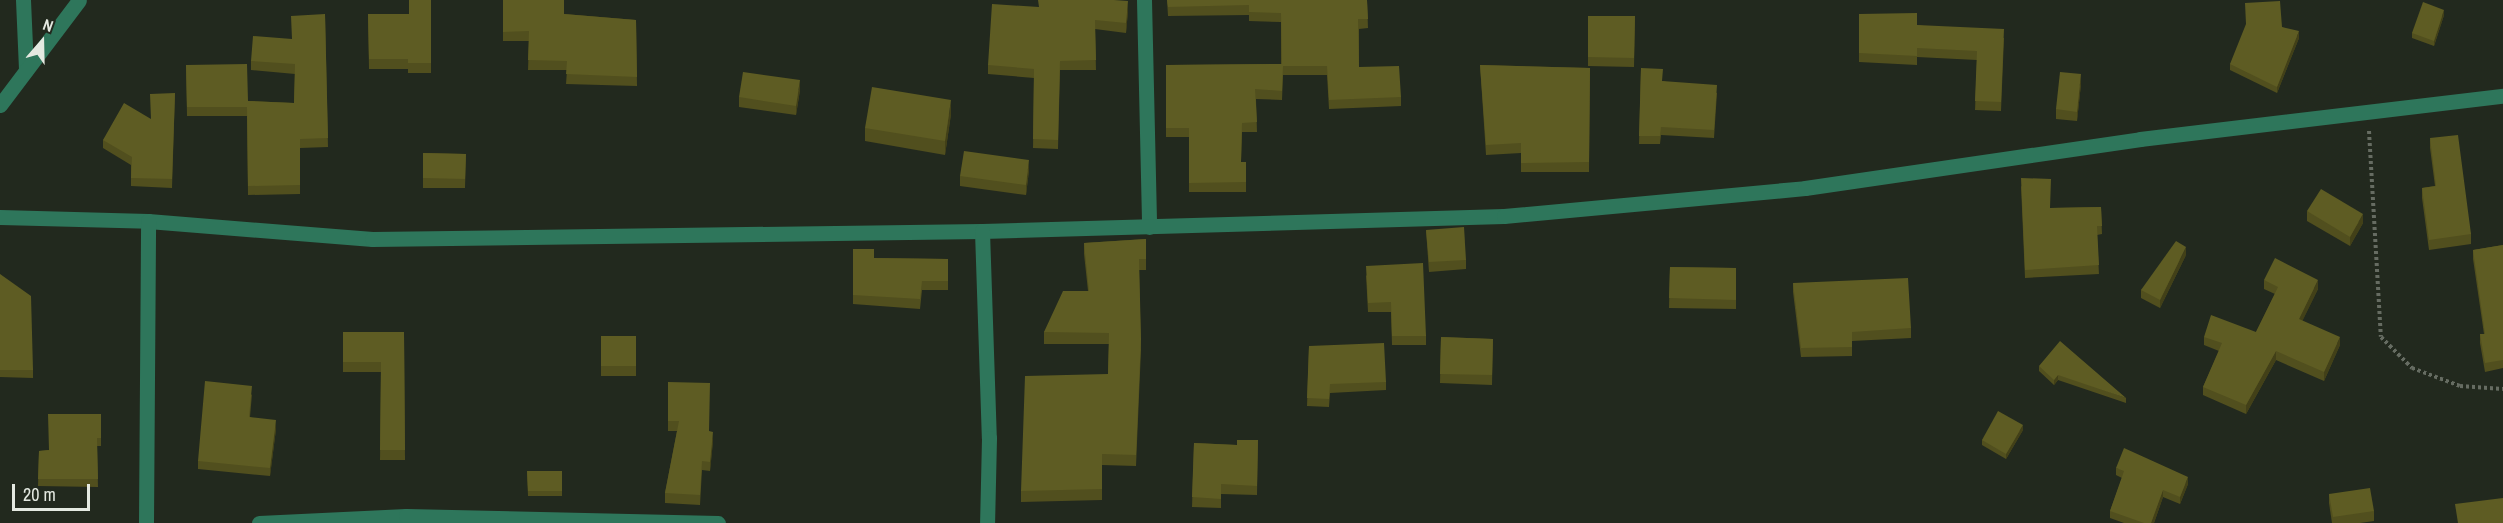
<!DOCTYPE html>
<style>
body{margin:0}
#map{position:relative;width:2503px;height:523px;overflow:hidden;background:#22291e;font-family:"Archivo Narrow",sans-serif}
div>[style]{position:absolute}
.path>*{height:4px;margin-top:-2px;transform-origin:0;background:repeating-linear-gradient(90deg,#666c62 0 3px,transparent 0 6px)}
.minor>*{height:15px;margin:-7.5px;padding:0 7.5px;transform-origin:7.5px;border-radius:7.5px;background:#2e765b}
.wall>*{inset:0;background:#514f1e}
.shaded-wall>*{inset:0;background:#424018}
.building>*{inset:0;background:#5e5c23}
span{translate:-50% -50%;white-space:nowrap;text-align:center;line-height:1.15;-webkit-text-stroke:4.5px #22291e;paint-order:stroke}
.north{position:absolute;left:12px;top:12px;width:60px;height:60px;-webkit-text-stroke:4px #22291e;paint-order:stroke;rotate:20deg;font-size:16px;font-weight:700;line-height:24px;text-align:center;color:#e4e9e1}
.north::after{content:'';display:block;margin:auto;width:21px;height:27px;background:#e4e9e1;clip-path:polygon(50% 0,100% 100%,50% 72%,0 100%)}
.scale{position:absolute;left:12px;top:484px;width:78px;height:27px;box-sizing:border-box;border:3px solid #e4e9e1;border-top:0;padding-left:8px;font-size:18px;line-height:21px;white-space:nowrap;color:#e4e9e1;-webkit-text-stroke:4px #22291e;paint-order:stroke}
</style>
<div id="map">
<div class="path">
<i style="left:2369px;top:131px;width:206px;rotate:86.7deg"></i>
<i style="left:2381px;top:337px;width:44px;rotate:45deg"></i>
<i style="left:2412px;top:368px;width:51px;rotate:20.6deg"></i>
<i style="left:2460px;top:386px;width:43px;rotate:4deg"></i>
</div>
<div class="minor">
<i style="left:23px;top:0;width:70px;rotate:87.5deg"></i>
<i style="left:1144px;top:0;width:227px;rotate:88.7deg"></i>
<i style="left:0;top:105px;width:131px;rotate:-53deg"></i>
<i style="left:0;top:217px;width:148px;rotate:1.5deg"></i>
<i style="left:148px;top:221px;width:225px;rotate:4.6deg"></i>
<i style="left:372px;top:239px;width:610px;rotate:-0.75deg"></i>
<i style="left:982px;top:231px;width:522px;rotate:-1.65deg"></i>
<i style="left:1504px;top:216px;width:302px;rotate:-5.3deg"></i>
<i style="left:1805px;top:188px;width:339px;rotate:-8.3deg"></i>
<i style="left:2140px;top:139px;width:366px;rotate:-6.8deg"></i>
<i style="left:982px;top:231px;width:207px;rotate:88.1deg"></i>
<i style="left:989px;top:438px;width:85px;rotate:91.3deg"></i>
<i style="left:146px;top:523px;width:302px;rotate:-89.6deg"></i>
<i style="left:259px;top:523px;width:147px;rotate:-2.7deg"></i>
<i style="left:406px;top:516px;width:312px;rotate:1.3deg"></i>
</div>
<div class="wall">
<i style="clip-path:polygon(431px 0,431px 73px,408px 73px,408px 69px,369px 69px,368px 14px,409px 14px)"></i>
<i style="clip-path:polygon(503px 0,564px 14px,636px 20px,637px 86px,566px 84px,567px 70px,528px 70px,529px 41px,503px 41px)"></i>
<i style="clip-path:polygon(1167px 0,1367px 0,1368px 28px,1359px 29px,1359px 67px,1401px 97px,1401px 106px,1329px 109px,1327px 75px,1283px 75px,1282px 100px,1256px 99px,1257px 132px,1242px 132px,1241px 162px,1246px 162px,1246px 192px,1189px 192px,1189px 137px,1166px 137px,1166px 65px,1281px 64px,1281px 22px,1249px 21px,1249px 15px,1168px 16px)"></i>
<i style="clip-path:polygon(1038px 7px,1128px 11px,1126px 33px,1095px 29px,1096px 70px,1060px 70px,1058px 149px,1033px 148px,1034px 78px,988px 74px,988px 65px)"></i>
<i style="clip-path:polygon(325px 14px,328px 147px,300px 148px,300px 194px,248px 195px,247px 116px,187px 116px,186px 65px,248px 101px,294px 103px,295px 74px,251px 70px,251px 61px,292px 39px)"></i>
<i style="clip-path:polygon(1859px 14px,1917px 25px,2004px 38px,2001px 111px,1975px 110px,1977px 60px,1917px 57px,1917px 65px,1859px 62px)"></i>
<i style="clip-path:polygon(2444px 15px,2434px 46px,2412px 38px,2412px 33px)"></i>
<i style="clip-path:polygon(1588px 16px,1635px 16px,1634px 67px,1588px 66px)"></i>
<i style="clip-path:polygon(2282px 27px,2299px 38px,2277px 93px,2230px 70px,2230px 64px)"></i>
<i style="clip-path:polygon(1480px 65px,1590px 68px,1589px 172px,1521px 172px,1521px 153px,1486px 155px)"></i>
<i style="clip-path:polygon(1641px 68px,1662px 81px,1717px 93px,1714px 138px,1661px 135px,1660px 144px,1639px 144px)"></i>
<i style="clip-path:polygon(2081px 84px,2077px 121px,2056px 119px,2056px 109px)"></i>
<i style="clip-path:polygon(800px 90px,796px 115px,739px 107px,739px 97px)"></i>
<i style="clip-path:polygon(175px 93px,172px 188px,131px 186px,131px 165px,103px 148px,103px 140px,151px 119px)"></i>
<i style="clip-path:polygon(951px 114px,945px 155px,865px 141px,865px 128px)"></i>
<i style="clip-path:polygon(2430px 138px,2471px 234px,2471px 244px,2429px 250px,2422px 198px,2422px 188px,2435px 186px,2430px 148px)"></i>
<i style="clip-path:polygon(423px 153px,466px 154px,465px 188px,423px 188px)"></i>
<i style="clip-path:polygon(1029px 170px,1026px 195px,960px 186px,960px 176px)"></i>
<i style="clip-path:polygon(2021px 186px,2050px 208px,2101px 207px,2102px 234px,2097px 235px,2099px 274px,2025px 278px)"></i>
<i style="clip-path:polygon(2307px 211px,2363px 223px,2350px 246px,2307px 221px)"></i>
<i style="clip-path:polygon(1426px 230px,1466px 260px,1466px 269px,1429px 272px)"></i>
<i style="clip-path:polygon(1146px 239px,1146px 270px,1139px 270px,1141px 350px,1136px 466px,1102px 465px,1102px 500px,1021px 502px,1021px 491px,1108px 374px,1109px 344px,1044px 344px,1044px 332px,1088px 291px,1084px 254px,1084px 243px)"></i>
<i style="clip-path:polygon(2503px 245px,2503px 368px,2485px 372px,2480px 343px,2480px 334px,2484px 334px,2473px 259px,2473px 250px)"></i>
<i style="clip-path:polygon(853px 249px,874px 258px,948px 259px,948px 290px,922px 290px,920px 309px,853px 304px)"></i>
<i style="clip-path:polygon(2186px 255px,2160px 308px,2141px 298px,2141px 290px)"></i>
<i style="clip-path:polygon(1670px 267px,1736px 268px,1736px 309px,1669px 308px)"></i>
<i style="clip-path:polygon(0 274px,33px 370px,33px 378px,0 377px)"></i>
<i style="clip-path:polygon(1366px 275px,1426px 336px,1426px 345px,1392px 345px,1391px 312px,1368px 312px)"></i>
<i style="clip-path:polygon(2264px 280px,2318px 289px,2302px 321px,2340px 345px,2324px 381px,2276px 360px,2246px 414px,2203px 395px,2203px 387px,2219px 351px,2204px 345px,2204px 337px,2256px 332px,2275px 294px,2264px 289px)"></i>
<i style="clip-path:polygon(1793px 283px,1911px 328px,1911px 338px,1852px 341px,1852px 356px,1801px 357px,1793px 292px)"></i>
<i style="clip-path:polygon(343px 332px,404px 332px,405px 460px,380px 460px,381px 372px,343px 372px)"></i>
<i style="clip-path:polygon(601px 336px,636px 336px,636px 376px,601px 376px)"></i>
<i style="clip-path:polygon(1441px 337px,1493px 339px,1492px 385px,1440px 383px)"></i>
<i style="clip-path:polygon(1309px 346px,1386px 382px,1386px 390px,1330px 393px,1329px 407px,1307px 406px)"></i>
<i style="clip-path:polygon(2039px 366px,2126px 398px,2126px 403px,2058px 380px,2054px 385px,2039px 371px)"></i>
<i style="clip-path:polygon(668px 382px,709px 431px,713px 441px,710px 471px,702px 470px,700px 505px,665px 503px,665px 493px,677px 431px,668px 431px)"></i>
<i style="clip-path:polygon(252px 394px,250px 417px,276px 429px,270px 476px,198px 469px,198px 461px)"></i>
<i style="clip-path:polygon(101px 414px,101px 446px,97px 446px,98px 487px,38px 486px,39px 451px,49px 450px)"></i>
<i style="clip-path:polygon(2023px 430px,2006px 459px,1982px 445px,1982px 440px)"></i>
<i style="clip-path:polygon(1258px 440px,1257px 495px,1221px 494px,1221px 508px,1192px 507px,1194px 443px,1237px 445px)"></i>
<i style="clip-path:polygon(2116px 468px,2188px 484px,2180px 504px,2163px 497px,2154px 523px,2124px 523px,2110px 518px,2110px 511px,2122px 478px,2116px 475px)"></i>
<i style="clip-path:polygon(527px 471px,562px 471px,562px 496px,528px 496px)"></i>
<i style="clip-path:polygon(2329px 494px,2374px 511px,2374px 521px,2360px 523px,2332px 523px,2329px 503px)"></i>
</div>
<div class="shaded-wall">
<i style="clip-path:polygon(1128px 1px,1128px 11px,1126px 33px,1126px 23px)"></i>
<i style="clip-path:polygon(2444px 10px,2444px 15px,2434px 46px,2434px 41px)"></i>
<i style="clip-path:polygon(2299px 31px,2299px 38px,2277px 93px,2277px 87px)"></i>
<i style="clip-path:polygon(2081px 74px,2081px 84px,2077px 121px,2077px 112px)"></i>
<i style="clip-path:polygon(800px 80px,800px 90px,796px 115px,796px 106px)"></i>
<i style="clip-path:polygon(951px 100px,951px 114px,945px 155px,945px 141px)"></i>
<i style="clip-path:polygon(1029px 160px,1029px 170px,1026px 195px,1026px 185px)"></i>
<i style="clip-path:polygon(2363px 214px,2363px 223px,2350px 246px,2350px 237px)"></i>
<i style="clip-path:polygon(2186px 247px,2186px 255px,2160px 308px,2160px 300px)"></i>
<i style="clip-path:polygon(2318px 280px,2318px 289px,2299px 328px,2299px 319px)"></i>
<i style="clip-path:polygon(2340px 337px,2340px 345px,2324px 381px,2324px 372px)"></i>
<i style="clip-path:polygon(2276px 351px,2276px 360px,2246px 414px,2246px 405px)"></i>
<i style="clip-path:polygon(2058px 375px,2058px 380px,2054px 385px,2054px 380px)"></i>
<i style="clip-path:polygon(276px 420px,276px 429px,270px 476px,270px 468px)"></i>
<i style="clip-path:polygon(2023px 425px,2023px 430px,2006px 459px,2006px 454px)"></i>
<i style="clip-path:polygon(713px 432px,713px 441px,710px 471px,710px 462px)"></i>
<i style="clip-path:polygon(2188px 477px,2188px 484px,2180px 504px,2180px 497px)"></i>
<i style="clip-path:polygon(2163px 490px,2163px 497px,2154px 523px,2151px 523px)"></i>
</div>
<div class="building">
<i style="clip-path:polygon(409px 0,431px 0,431px 63px,408px 63px,408px 59px,369px 59px,368px 14px,409px 14px)"></i>
<i style="clip-path:polygon(503px 0,564px 0,564px 14px,636px 20px,637px 77px,566px 74px,567px 61px,528px 60px,529px 31px,503px 32px)"></i>
<i style="clip-path:polygon(1038px 0,1114px 0,1128px 1px,1126px 23px,1095px 20px,1096px 60px,1060px 61px,1058px 140px,1033px 139px,1034px 69px,988px 65px,992px 4px,1039px 7px)"></i>
<i style="clip-path:polygon(1167px 0,1367px 0,1368px 19px,1358px 19px,1359px 67px,1399px 66px,1401px 97px,1329px 100px,1327px 66px,1283px 66px,1282px 91px,1255px 89px,1257px 122px,1242px 123px,1241px 162px,1246px 162px,1246px 182px,1189px 183px,1189px 128px,1166px 128px,1166px 65px,1282px 64px,1281px 13px,1249px 12px,1249px 5px,1168px 7px)"></i>
<i style="clip-path:polygon(2280px 1px,2282px 27px,2299px 31px,2277px 87px,2230px 64px,2246px 24px,2245px 3px)"></i>
<i style="clip-path:polygon(2423px 2px,2444px 10px,2434px 41px,2412px 33px)"></i>
<i style="clip-path:polygon(1917px 13px,1917px 25px,2004px 29px,2001px 102px,1975px 101px,1977px 51px,1917px 48px,1917px 56px,1859px 53px,1859px 14px)"></i>
<i style="clip-path:polygon(325px 14px,328px 138px,300px 139px,300px 185px,248px 186px,247px 107px,187px 107px,186px 65px,247px 64px,248px 101px,294px 103px,295px 64px,251px 61px,253px 36px,292px 39px,291px 16px)"></i>
<i style="clip-path:polygon(1588px 16px,1635px 16px,1634px 58px,1588px 57px)"></i>
<i style="clip-path:polygon(1480px 65px,1590px 68px,1589px 162px,1521px 163px,1521px 143px,1486px 145px)"></i>
<i style="clip-path:polygon(1641px 68px,1663px 69px,1662px 81px,1717px 85px,1714px 130px,1661px 127px,1660px 136px,1639px 136px)"></i>
<i style="clip-path:polygon(743px 72px,800px 80px,796px 106px,739px 97px)"></i>
<i style="clip-path:polygon(2060px 72px,2081px 74px,2077px 112px,2056px 109px)"></i>
<i style="clip-path:polygon(872px 87px,951px 100px,945px 141px,865px 128px)"></i>
<i style="clip-path:polygon(175px 93px,172px 179px,131px 178px,132px 157px,103px 140px,124px 103px,151px 119px,150px 94px)"></i>
<i style="clip-path:polygon(2458px 135px,2471px 234px,2429px 240px,2422px 188px,2436px 186px,2430px 138px)"></i>
<i style="clip-path:polygon(964px 151px,1029px 160px,1026px 185px,960px 176px)"></i>
<i style="clip-path:polygon(423px 153px,466px 154px,465px 179px,423px 178px)"></i>
<i style="clip-path:polygon(2021px 178px,2051px 179px,2050px 208px,2101px 207px,2102px 226px,2097px 226px,2099px 265px,2025px 270px)"></i>
<i style="clip-path:polygon(2321px 189px,2363px 214px,2350px 237px,2307px 211px)"></i>
<i style="clip-path:polygon(1464px 227px,1466px 260px,1429px 262px,1426px 230px)"></i>
<i style="clip-path:polygon(1146px 239px,1146px 259px,1139px 259px,1141px 339px,1136px 455px,1102px 454px,1102px 489px,1021px 491px,1025px 376px,1108px 374px,1109px 333px,1044px 332px,1063px 291px,1089px 291px,1084px 243px)"></i>
<i style="clip-path:polygon(2176px 241px,2186px 247px,2160px 300px,2141px 290px)"></i>
<i style="clip-path:polygon(2503px 245px,2503px 360px,2485px 363px,2480px 334px,2485px 334px,2473px 250px)"></i>
<i style="clip-path:polygon(853px 249px,874px 249px,874px 258px,948px 259px,948px 281px,922px 281px,920px 299px,853px 295px)"></i>
<i style="clip-path:polygon(2275px 258px,2318px 280px,2299px 319px,2340px 337px,2324px 372px,2276px 351px,2246px 405px,2203px 387px,2222px 343px,2204px 337px,2211px 315px,2256px 332px,2278px 287px,2264px 280px)"></i>
<i style="clip-path:polygon(1423px 263px,1426px 336px,1392px 336px,1391px 302px,1368px 303px,1366px 266px)"></i>
<i style="clip-path:polygon(1670px 267px,1736px 268px,1736px 300px,1669px 298px)"></i>
<i style="clip-path:polygon(0 274px,31px 296px,33px 370px,0 370px)"></i>
<i style="clip-path:polygon(1908px 278px,1911px 328px,1852px 332px,1852px 347px,1801px 348px,1793px 283px)"></i>
<i style="clip-path:polygon(343px 332px,404px 332px,405px 450px,380px 450px,381px 362px,343px 362px)"></i>
<i style="clip-path:polygon(601px 336px,636px 336px,636px 366px,601px 366px)"></i>
<i style="clip-path:polygon(1441px 337px,1493px 339px,1492px 375px,1440px 374px)"></i>
<i style="clip-path:polygon(2060px 341px,2126px 398px,2058px 375px,2054px 380px,2039px 366px)"></i>
<i style="clip-path:polygon(1384px 343px,1386px 382px,1330px 384px,1329px 399px,1307px 398px,1309px 346px)"></i>
<i style="clip-path:polygon(205px 381px,252px 386px,249px 417px,276px 420px,270px 468px,198px 461px)"></i>
<i style="clip-path:polygon(668px 382px,710px 383px,709px 431px,713px 432px,710px 462px,702px 461px,700px 495px,665px 493px,679px 421px,668px 421px)"></i>
<i style="clip-path:polygon(1998px 411px,2023px 425px,2006px 454px,1982px 440px)"></i>
<i style="clip-path:polygon(48px 414px,101px 414px,101px 438px,97px 438px,98px 479px,38px 479px,39px 451px,49px 450px)"></i>
<i style="clip-path:polygon(1237px 440px,1258px 440px,1257px 486px,1221px 484px,1221px 499px,1192px 497px,1194px 443px,1237px 445px)"></i>
<i style="clip-path:polygon(2124px 448px,2188px 477px,2180px 497px,2163px 490px,2151px 523px,2144px 523px,2110px 511px,2124px 471px,2116px 468px)"></i>
<i style="clip-path:polygon(527px 471px,562px 471px,562px 491px,528px 491px)"></i>
<i style="clip-path:polygon(2370px 488px,2374px 511px,2333px 517px,2329px 494px)"></i>
<i style="clip-path:polygon(2503px 498px,2503px 523px,2458px 523px,2455px 504px)"></i>
</div>
<div class="north">N</div>
<div class="scale">20 m</div>
</div>
